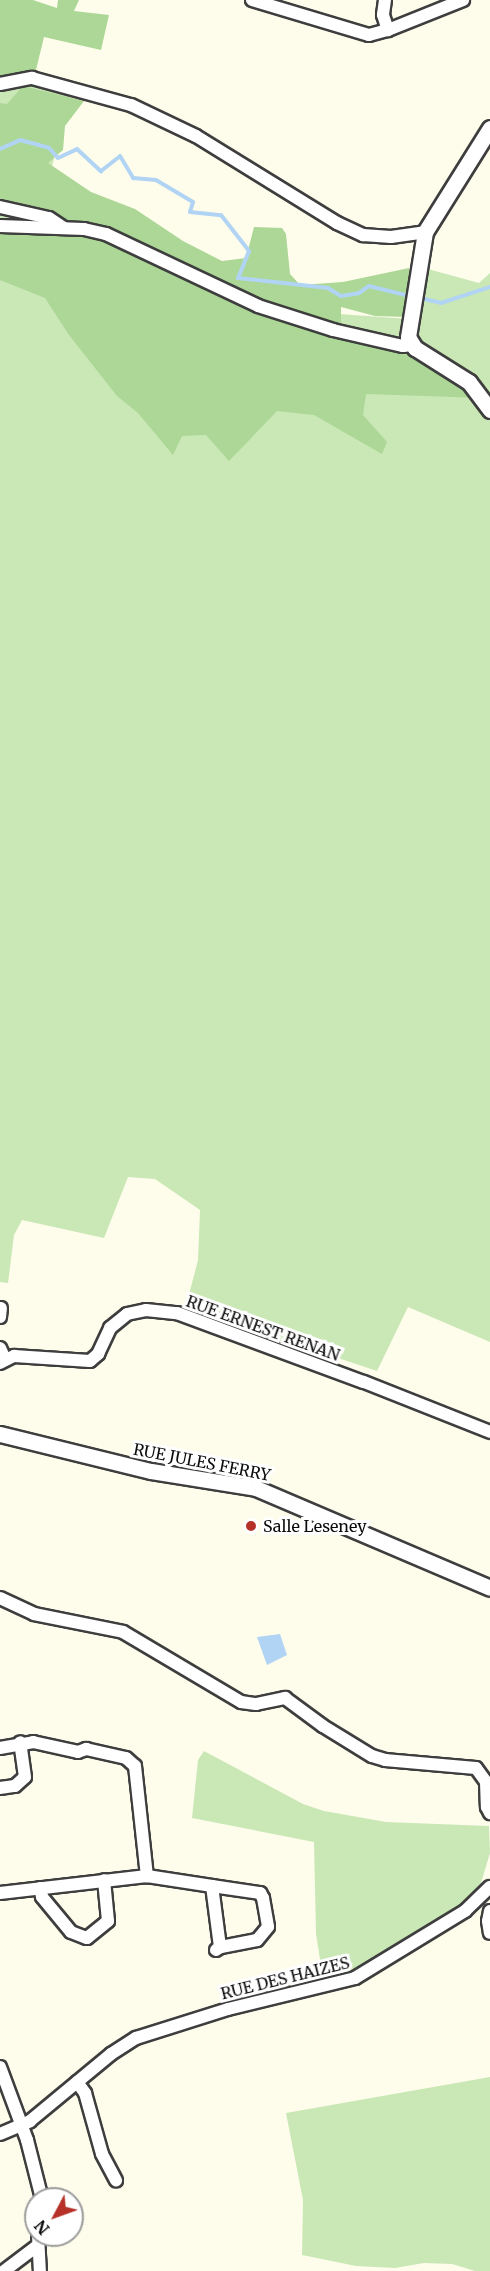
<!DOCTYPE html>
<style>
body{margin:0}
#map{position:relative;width:490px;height:2271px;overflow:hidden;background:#fefdeb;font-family:Merriweather,serif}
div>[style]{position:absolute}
.green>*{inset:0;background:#cae7b6}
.forest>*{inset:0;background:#acd796}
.water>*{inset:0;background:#b1d4f4}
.stream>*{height:4px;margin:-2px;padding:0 2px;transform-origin:2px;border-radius:2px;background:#b1d4f4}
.roads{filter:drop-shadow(2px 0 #3e3e3e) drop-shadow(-2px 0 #3e3e3e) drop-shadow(0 2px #3e3e3e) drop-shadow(0 -2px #3e3e3e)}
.minor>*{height:12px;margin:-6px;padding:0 6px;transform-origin:6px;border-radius:6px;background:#fff}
.tertiary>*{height:15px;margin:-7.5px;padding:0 7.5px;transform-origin:7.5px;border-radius:7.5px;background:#fff}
.dots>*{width:16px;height:16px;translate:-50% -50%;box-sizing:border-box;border:3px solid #fff;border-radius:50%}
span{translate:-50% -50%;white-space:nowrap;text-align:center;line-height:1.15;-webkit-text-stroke:6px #fff;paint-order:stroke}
.street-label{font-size:16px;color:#0b0b0b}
.poi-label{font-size:16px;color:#0b0b0b}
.left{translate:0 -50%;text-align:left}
.north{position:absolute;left:24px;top:2187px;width:60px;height:60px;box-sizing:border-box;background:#fff;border:2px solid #9d9d9d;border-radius:50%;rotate:229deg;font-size:16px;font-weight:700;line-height:24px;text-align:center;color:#0b0b0b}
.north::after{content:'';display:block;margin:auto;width:21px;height:27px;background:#b63229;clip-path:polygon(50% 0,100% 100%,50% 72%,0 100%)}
</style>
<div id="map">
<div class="green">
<i style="clip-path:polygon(0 80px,73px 88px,43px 200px,212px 305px,410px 319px,417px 266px,479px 283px,490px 273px,490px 1342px,408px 1307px,377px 1371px,329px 1355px,323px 1361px,185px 1310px,198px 1260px,200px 1210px,155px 1179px,128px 1177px,104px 1238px,22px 1220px,14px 1235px,8px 1283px,0 1282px)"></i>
<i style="clip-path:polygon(204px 1751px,303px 1804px,324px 1811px,386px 1822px,489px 1826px,490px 1853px,481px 1883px,472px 1896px,459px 1907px,402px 1944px,372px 1961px,346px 1972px,323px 1978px,316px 1934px,314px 1842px,192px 1818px,198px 1760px)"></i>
<i style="clip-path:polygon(490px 2077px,490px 2271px,475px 2271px,452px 2264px,424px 2263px,395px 2268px,356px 2266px,302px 2255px,303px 2200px,286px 2113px)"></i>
</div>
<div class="forest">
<i style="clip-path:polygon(0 0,33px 0,57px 8px,58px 0,79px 0,74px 11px,109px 15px,101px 50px,44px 37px,35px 74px,0 80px)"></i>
<i style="clip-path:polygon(23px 86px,84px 101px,65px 126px,63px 150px,48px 163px,91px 192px,135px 209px,183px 241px,222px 261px,246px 258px,254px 227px,282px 228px,286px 234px,290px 274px,300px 285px,343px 282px,409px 268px,410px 310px,406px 317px,375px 316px,341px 307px,341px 324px,389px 340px,400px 353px,431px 361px,483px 398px,366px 394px,363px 415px,387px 442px,382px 454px,314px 415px,277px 411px,229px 461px,206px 435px,182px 436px,173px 455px,138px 413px,117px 396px,69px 335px,45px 298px,0 280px,0 230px,12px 229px,0 199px,0 103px,7px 104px)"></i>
</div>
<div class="water">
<i style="clip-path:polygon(280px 1634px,287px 1655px,267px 1665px,257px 1637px)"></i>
</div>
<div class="stream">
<i style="left:0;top:149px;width:22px;rotate:-24deg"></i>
<i style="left:20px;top:140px;width:30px;rotate:15deg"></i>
<i style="left:49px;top:148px;width:13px;rotate:48deg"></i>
<i style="left:58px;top:158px;width:21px;rotate:-25deg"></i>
<i style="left:77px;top:149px;width:33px;rotate:43deg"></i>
<i style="left:101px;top:171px;width:24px;rotate:-38deg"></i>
<i style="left:120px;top:156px;width:26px;rotate:59deg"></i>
<i style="left:133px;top:178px;width:23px;rotate:5deg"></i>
<i style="left:156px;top:180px;width:43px;rotate:30.7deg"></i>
<i style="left:193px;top:202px;width:10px;rotate:107deg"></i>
<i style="left:190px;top:212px;width:31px;rotate:6deg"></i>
<i style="left:221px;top:215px;width:46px;rotate:52.1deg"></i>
<i style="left:249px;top:251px;width:29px;rotate:112deg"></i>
<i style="left:238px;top:278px;width:91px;rotate:6.3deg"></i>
<i style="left:328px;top:288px;width:15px;rotate:32deg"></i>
<i style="left:341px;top:296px;width:18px;rotate:-9deg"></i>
<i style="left:359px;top:293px;width:12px;rotate:-35deg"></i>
<i style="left:369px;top:286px;width:41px;rotate:14deg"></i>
<i style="left:420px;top:298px;width:22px;rotate:13deg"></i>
<i style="left:441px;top:303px;width:52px;rotate:-18.1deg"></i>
</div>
<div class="roads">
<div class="minor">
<i style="left:252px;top:0;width:122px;rotate:16.7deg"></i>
<i style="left:369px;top:35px;width:20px;rotate:-15deg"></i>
<i style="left:388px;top:30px;width:81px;rotate:-21.8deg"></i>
<i style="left:385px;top:0;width:15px;rotate:98deg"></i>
<i style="left:383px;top:15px;width:16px;rotate:72deg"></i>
<i style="left:0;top:84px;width:33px;rotate:-11deg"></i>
<i style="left:32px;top:78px;width:103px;rotate:15.3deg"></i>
<i style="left:131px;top:105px;width:72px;rotate:25.5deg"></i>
<i style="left:196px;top:136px;width:166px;rotate:31.7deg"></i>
<i style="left:337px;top:223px;width:29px;rotate:25deg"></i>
<i style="left:363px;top:235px;width:28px;rotate:4deg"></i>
<i style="left:391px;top:237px;width:34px;rotate:-8deg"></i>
<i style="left:0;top:207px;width:50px;rotate:12.7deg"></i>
<i style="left:49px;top:218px;width:18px;rotate:34deg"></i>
<i style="left:0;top:226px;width:84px;rotate:2deg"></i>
<i style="left:84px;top:229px;width:23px;rotate:13deg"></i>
<i style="left:106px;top:234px;width:168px;rotate:25.3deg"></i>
<i style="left:258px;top:306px;width:79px;rotate:17.7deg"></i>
<i style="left:333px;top:330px;width:72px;rotate:12.9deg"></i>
<i style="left:403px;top:346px;width:9px;rotate:-6deg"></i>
<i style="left:0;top:1317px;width:9px;rotate:-84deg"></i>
<i style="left:0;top:1348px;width:12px;rotate:66deg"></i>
<i style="left:0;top:1363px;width:16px;rotate:-27deg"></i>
<i style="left:14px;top:1356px;width:76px;rotate:3.8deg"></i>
<i style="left:90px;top:1361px;width:11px;rotate:-41deg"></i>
<i style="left:98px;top:1354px;width:29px;rotate:-65deg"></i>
<i style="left:110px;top:1328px;width:22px;rotate:-39deg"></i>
<i style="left:127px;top:1314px;width:19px;rotate:-12deg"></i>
<i style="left:146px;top:1310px;width:31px;rotate:6deg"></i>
<i style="left:177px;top:1313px;width:199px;rotate:20.3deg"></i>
<i style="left:364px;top:1382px;width:136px;rotate:21.6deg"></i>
<i style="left:0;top:1598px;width:38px;rotate:25deg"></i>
<i style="left:34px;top:1614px;width:91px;rotate:11.4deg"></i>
<i style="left:123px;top:1632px;width:137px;rotate:30.7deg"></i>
<i style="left:241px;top:1702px;width:15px;rotate:8deg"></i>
<i style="left:256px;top:1704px;width:30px;rotate:-12deg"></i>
<i style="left:285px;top:1698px;width:47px;rotate:36.4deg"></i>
<i style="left:323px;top:1726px;width:57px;rotate:31.5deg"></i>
<i style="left:372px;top:1756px;width:14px;rotate:17deg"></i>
<i style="left:385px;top:1760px;width:91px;rotate:5deg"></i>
<i style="left:476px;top:1768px;width:17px;rotate:54deg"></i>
<i style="left:486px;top:1782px;width:25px;rotate:88deg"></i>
<i style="left:487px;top:1807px;width:7px;rotate:63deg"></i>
<i style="left:0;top:1748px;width:34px;rotate:-10deg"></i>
<i style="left:33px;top:1742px;width:46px;rotate:12.5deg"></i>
<i style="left:78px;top:1752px;width:9px;rotate:-21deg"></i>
<i style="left:86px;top:1749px;width:41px;rotate:12.7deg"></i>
<i style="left:126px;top:1758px;width:12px;rotate:42deg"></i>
<i style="left:135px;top:1766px;width:111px;rotate:83.8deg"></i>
<i style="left:0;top:1788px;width:15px;rotate:-8deg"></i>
<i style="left:15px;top:1786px;width:13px;rotate:-42deg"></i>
<i style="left:25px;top:1777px;width:35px;rotate:-98deg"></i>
<i style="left:212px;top:1886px;width:49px;rotate:8.3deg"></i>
<i style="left:260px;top:1893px;width:6px;rotate:59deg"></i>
<i style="left:263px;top:1898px;width:29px;rotate:80deg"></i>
<i style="left:268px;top:1927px;width:17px;rotate:130deg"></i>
<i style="left:257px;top:1940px;width:38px;rotate:169deg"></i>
<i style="left:40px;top:1888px;width:9px;rotate:77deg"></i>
<i style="left:42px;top:1897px;width:45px;rotate:50.4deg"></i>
<i style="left:71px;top:1932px;width:17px;rotate:21deg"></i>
<i style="left:87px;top:1938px;width:27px;rotate:-39deg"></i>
<i style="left:108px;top:1921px;width:41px;rotate:-95.6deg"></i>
<i style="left:0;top:1893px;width:148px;rotate:-6.6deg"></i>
<i style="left:147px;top:1876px;width:66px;rotate:8.7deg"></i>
<i style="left:212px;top:1886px;width:62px;rotate:82.5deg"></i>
<i style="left:220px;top:1947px;width:5px;rotate:143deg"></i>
<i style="left:490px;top:1911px;width:10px;rotate:101deg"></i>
<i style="left:488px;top:1921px;width:12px;rotate:81deg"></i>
<i style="left:0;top:2067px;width:78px;rotate:69.7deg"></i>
<i style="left:27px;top:2140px;width:61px;rotate:75.7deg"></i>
<i style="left:77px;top:2082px;width:14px;rotate:54deg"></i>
<i style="left:85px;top:2093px;width:63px;rotate:74.4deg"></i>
<i style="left:102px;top:2154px;width:30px;rotate:62deg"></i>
<i style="left:0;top:2134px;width:33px;rotate:-23deg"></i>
<i style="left:30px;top:2121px;width:105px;rotate:-39.6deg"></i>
<i style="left:111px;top:2054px;width:30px;rotate:-33deg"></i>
<i style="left:136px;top:2038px;width:96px;rotate:-17.5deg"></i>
<i style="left:228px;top:2009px;width:131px;rotate:-13.7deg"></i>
<i style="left:355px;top:1978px;width:129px;rotate:-31.3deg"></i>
<i style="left:465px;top:1911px;width:35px;rotate:-44deg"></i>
<i style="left:38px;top:2235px;width:36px;rotate:87deg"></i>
<i style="left:4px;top:2271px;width:41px;rotate:-37.1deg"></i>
</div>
<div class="tertiary">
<i style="left:490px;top:128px;width:123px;rotate:122deg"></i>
<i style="left:425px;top:232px;width:106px;rotate:99.2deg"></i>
<i style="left:408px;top:337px;width:13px;rotate:58deg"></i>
<i style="left:415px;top:348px;width:64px;rotate:32.2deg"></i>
<i style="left:469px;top:382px;width:35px;rotate:53deg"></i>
<i style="left:0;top:1434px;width:155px;rotate:13.8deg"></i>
<i style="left:151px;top:1471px;width:106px;rotate:9.2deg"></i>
<i style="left:256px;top:1488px;width:254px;rotate:23.1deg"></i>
</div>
</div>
<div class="dots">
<i style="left:251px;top:1526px;background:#b63229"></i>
</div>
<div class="street-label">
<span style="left:263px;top:1328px;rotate:20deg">RUE ERNEST RENAN</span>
<span style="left:202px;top:1462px;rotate:11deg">RUE JULES FERRY</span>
<span style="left:285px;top:1978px;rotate:-14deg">RUE DES HAIZES</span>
</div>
<div class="poi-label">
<span class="left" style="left:263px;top:1526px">Salle Leseney</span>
</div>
<div class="north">N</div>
</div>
